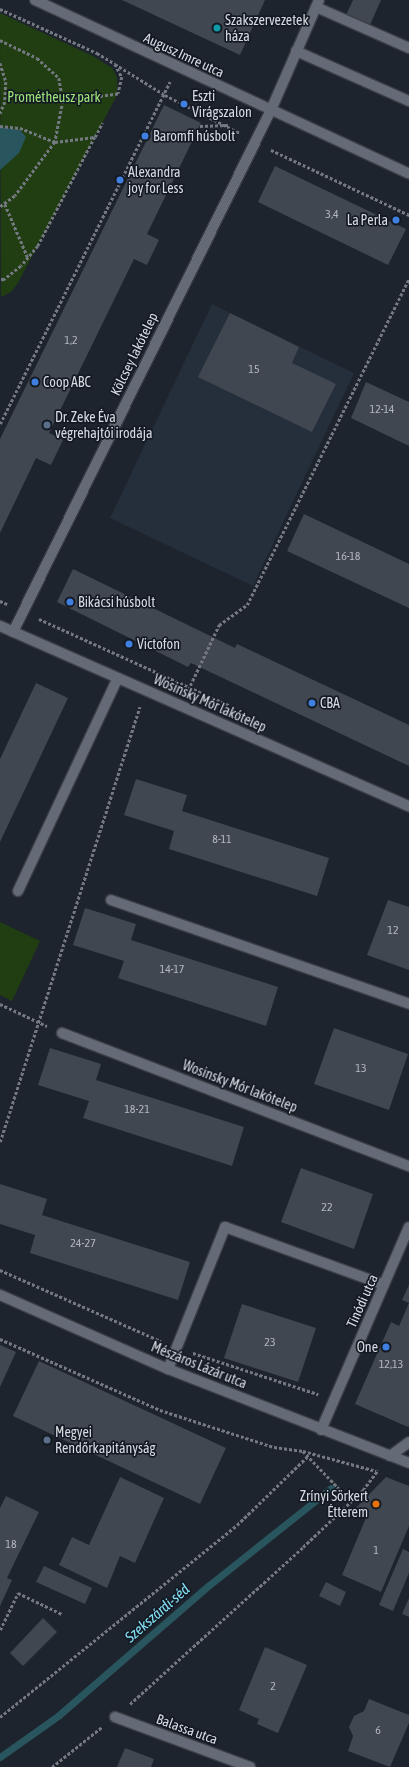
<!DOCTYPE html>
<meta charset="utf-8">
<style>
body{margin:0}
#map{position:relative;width:409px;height:1767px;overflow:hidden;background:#1e242d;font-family:"Asap Condensed",sans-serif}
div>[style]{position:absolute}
.built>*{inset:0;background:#252e3b}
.green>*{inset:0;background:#213e12}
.water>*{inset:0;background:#29555f}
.stream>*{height:7px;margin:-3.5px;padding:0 3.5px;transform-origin:3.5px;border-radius:3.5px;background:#29555f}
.building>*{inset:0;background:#404751}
.path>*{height:2.5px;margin-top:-1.25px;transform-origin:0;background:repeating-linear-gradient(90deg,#747981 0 3px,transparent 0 5px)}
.roads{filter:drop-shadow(1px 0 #393e46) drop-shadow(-1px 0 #393e46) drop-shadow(0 1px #393e46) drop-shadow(0 -1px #393e46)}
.minor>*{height:10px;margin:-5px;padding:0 5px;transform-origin:5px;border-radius:5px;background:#646b76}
.dots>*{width:11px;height:11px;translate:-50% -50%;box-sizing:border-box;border:2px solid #141a23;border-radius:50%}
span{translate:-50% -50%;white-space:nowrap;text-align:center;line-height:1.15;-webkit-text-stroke:3.5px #141a23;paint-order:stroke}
.number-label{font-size:12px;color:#b0b5bd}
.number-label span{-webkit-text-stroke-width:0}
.poi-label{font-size:14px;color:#d6dae1}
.left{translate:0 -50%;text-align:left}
.right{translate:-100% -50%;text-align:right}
.street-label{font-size:14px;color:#d6dae1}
.park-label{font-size:14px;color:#9de67a}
.water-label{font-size:15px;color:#83e1f7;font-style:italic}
</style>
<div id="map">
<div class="built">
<i style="clip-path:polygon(212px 304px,354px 373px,253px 586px,110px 518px)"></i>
</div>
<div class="green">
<i style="clip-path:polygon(0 13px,93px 56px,112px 68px,117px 77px,117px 95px,18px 283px,11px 292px,1px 297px)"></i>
<i style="clip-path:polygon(0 922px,40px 941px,12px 1001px,0 995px)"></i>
</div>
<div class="water">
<i style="clip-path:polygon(0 127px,20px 130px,26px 137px,19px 153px,0 170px)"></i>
</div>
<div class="stream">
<i style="left:0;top:1757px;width:72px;rotate:-35.4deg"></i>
<i style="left:59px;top:1715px;width:197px;rotate:-40.9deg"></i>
<i style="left:208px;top:1586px;width:157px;rotate:-38.5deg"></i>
</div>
<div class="building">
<i style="clip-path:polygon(122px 0,265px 0,240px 55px)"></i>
<i style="clip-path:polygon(353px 0,381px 0,370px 25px,346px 15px)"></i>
<i style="clip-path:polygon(164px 105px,201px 123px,147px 234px,159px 240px,147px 265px,134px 259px,49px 433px,63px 440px,51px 465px,36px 458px,0 533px,0 439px)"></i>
<i style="clip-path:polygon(275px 166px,406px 229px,388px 265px,258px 202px)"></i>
<i style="clip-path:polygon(230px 313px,299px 347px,292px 363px,336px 384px,312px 432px,198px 377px)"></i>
<i style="clip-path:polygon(366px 382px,409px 402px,409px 446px,351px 418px)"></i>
<i style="clip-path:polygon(304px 514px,409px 564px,409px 608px,287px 551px)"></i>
<i style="clip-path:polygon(73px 569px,235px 648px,237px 644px,409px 725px,409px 766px,191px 663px,188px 667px,57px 602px)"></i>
<i style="clip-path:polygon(36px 683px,68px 698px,0 842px,0 759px)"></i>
<i style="clip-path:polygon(136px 779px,187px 795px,182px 811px,329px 858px,317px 896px,169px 849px,174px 831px,124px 815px)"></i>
<i style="clip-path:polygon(388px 900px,409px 907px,409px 970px,367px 955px)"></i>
<i style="clip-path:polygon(85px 908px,136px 924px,131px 940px,278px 987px,266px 1026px,118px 978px,124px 961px,73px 945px)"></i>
<i style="clip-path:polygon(334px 1028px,408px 1054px,389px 1110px,314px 1084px)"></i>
<i style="clip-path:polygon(50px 1048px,101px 1064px,96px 1080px,244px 1127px,232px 1166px,83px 1118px,89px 1101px,38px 1085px)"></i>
<i style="clip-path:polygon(301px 1168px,373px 1194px,354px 1249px,281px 1222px)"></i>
<i style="clip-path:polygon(0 1184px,47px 1199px,42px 1215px,190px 1262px,178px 1300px,30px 1253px,35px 1235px,0 1224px)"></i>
<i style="clip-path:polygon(409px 1285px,409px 1426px,408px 1427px,355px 1404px,391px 1322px,399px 1326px,409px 1303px,402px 1300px)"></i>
<i style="clip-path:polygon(242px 1304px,316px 1328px,298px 1382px,224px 1358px)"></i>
<i style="clip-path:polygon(0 1345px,16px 1352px,0 1387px)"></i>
<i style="clip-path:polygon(39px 1361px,226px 1448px,200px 1504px,13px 1416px)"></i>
<i style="clip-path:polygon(120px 1477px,164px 1498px,135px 1563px,120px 1556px,107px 1588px,59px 1565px,72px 1537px,89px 1545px)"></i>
<i style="clip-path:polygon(386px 1477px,409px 1486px,409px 1526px,381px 1592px,342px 1575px,368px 1513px,356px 1508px)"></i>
<i style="clip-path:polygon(6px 1496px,39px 1512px,7px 1578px,12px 1580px,0 1606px,0 1508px)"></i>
<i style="clip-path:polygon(403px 1549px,409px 1552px,409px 1573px,393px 1611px,379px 1605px)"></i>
<i style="clip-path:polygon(44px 1566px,92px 1588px,85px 1604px,36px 1582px)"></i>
<i style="clip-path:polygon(326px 1582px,346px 1592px,340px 1606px,319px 1596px)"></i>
<i style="clip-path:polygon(409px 1598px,409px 1617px,402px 1614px)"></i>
<i style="clip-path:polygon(43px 1618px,57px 1632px,23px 1666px,10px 1653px)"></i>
<i style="clip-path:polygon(265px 1647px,307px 1665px,278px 1733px,257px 1724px,259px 1719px,239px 1710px)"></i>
<i style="clip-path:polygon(369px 1699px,409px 1715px,409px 1723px,390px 1767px,348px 1751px,353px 1736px,349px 1727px,354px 1716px,364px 1711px)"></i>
<i style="clip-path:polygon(125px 1748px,154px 1759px,151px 1767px,117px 1767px)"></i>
</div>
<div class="path">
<i style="left:0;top:9px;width:107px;rotate:24.4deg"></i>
<i style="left:97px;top:53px;width:21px;rotate:31deg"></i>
<i style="left:115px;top:64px;width:15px;rotate:62deg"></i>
<i style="left:122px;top:77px;width:17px;rotate:103deg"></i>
<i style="left:118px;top:94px;width:55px;rotate:172.7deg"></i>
<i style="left:0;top:40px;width:41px;rotate:25.9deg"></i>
<i style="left:37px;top:58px;width:30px;rotate:42deg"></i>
<i style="left:59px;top:78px;width:23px;rotate:80deg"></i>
<i style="left:63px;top:101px;width:42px;rotate:101deg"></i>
<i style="left:55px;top:142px;width:67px;rotate:126.5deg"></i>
<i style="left:15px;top:196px;width:19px;rotate:144deg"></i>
<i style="left:0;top:63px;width:20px;rotate:72deg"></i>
<i style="left:6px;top:82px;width:20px;rotate:93deg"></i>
<i style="left:5px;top:102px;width:13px;rotate:113deg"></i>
<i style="left:115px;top:64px;width:59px;rotate:31.8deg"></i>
<i style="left:165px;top:95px;width:84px;rotate:26.9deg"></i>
<i style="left:0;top:126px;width:20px;rotate:6deg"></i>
<i style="left:20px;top:128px;width:38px;rotate:22deg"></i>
<i style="left:55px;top:142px;width:40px;rotate:-7.1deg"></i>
<i style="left:95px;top:137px;width:123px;rotate:117.6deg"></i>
<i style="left:38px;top:246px;width:26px;rotate:130deg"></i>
<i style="left:21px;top:266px;width:22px;rotate:141deg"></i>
<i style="left:4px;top:280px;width:4px;rotate:-166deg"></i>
<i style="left:200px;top:126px;width:28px;rotate:-2deg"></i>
<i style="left:95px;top:137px;width:16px;rotate:-63deg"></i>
<i style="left:271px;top:150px;width:153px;rotate:25.2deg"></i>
<i style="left:5px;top:204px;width:59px;rotate:66.9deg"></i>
<i style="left:0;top:424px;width:382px;rotate:-63.6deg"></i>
<i style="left:0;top:601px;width:8px;rotate:23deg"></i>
<i style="left:39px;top:619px;width:209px;rotate:24.4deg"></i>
<i style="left:188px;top:690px;width:72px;rotate:-64.5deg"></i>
<i style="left:219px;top:625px;width:34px;rotate:-36deg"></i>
<i style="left:247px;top:605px;width:365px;rotate:-63.6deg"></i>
<i style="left:0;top:1004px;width:52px;rotate:25.1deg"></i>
<i style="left:0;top:1142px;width:457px;rotate:-72.2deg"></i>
<i style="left:0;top:1270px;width:176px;rotate:23.8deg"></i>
<i style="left:0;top:1339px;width:175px;rotate:23.9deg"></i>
<i style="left:160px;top:1410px;width:120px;rotate:18deg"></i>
<i style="left:274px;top:1447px;width:29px;rotate:8deg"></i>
<i style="left:303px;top:1451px;width:76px;rotate:15.3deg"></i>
<i style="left:193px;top:1353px;width:132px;rotate:18.2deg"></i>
<i style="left:303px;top:1451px;width:69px;rotate:46.2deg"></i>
<i style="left:0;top:1630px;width:41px;rotate:-64.1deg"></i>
<i style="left:18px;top:1593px;width:49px;rotate:25.5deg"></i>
<i style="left:130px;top:1704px;width:234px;rotate:-42.2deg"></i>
<i style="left:303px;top:1547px;width:83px;rotate:-43.5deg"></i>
<i style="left:363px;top:1490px;width:25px;rotate:-53deg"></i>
<i style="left:0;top:1717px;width:305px;rotate:-39deg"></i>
<i style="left:237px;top:1525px;width:99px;rotate:-44.2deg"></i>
<i style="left:52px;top:1767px;width:64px;rotate:-38.7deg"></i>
</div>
<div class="roads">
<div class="minor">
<i style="left:35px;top:0;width:412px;rotate:24.9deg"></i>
<i style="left:316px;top:7px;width:102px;rotate:23.8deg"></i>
<i style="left:296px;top:51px;width:124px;rotate:23.9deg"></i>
<i style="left:0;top:626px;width:447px;rotate:23.8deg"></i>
<i style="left:13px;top:632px;width:582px;rotate:-63.7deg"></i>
<i style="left:271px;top:110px;width:120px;rotate:-66.4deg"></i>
<i style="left:18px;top:891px;width:235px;rotate:-64.9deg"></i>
<i style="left:111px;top:900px;width:316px;rotate:19.2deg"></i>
<i style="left:62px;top:1033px;width:372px;rotate:21deg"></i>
<i style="left:0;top:1295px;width:184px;rotate:23.8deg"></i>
<i style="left:168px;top:1369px;width:259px;rotate:21.3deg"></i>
<i style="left:168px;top:1369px;width:153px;rotate:-68.1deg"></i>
<i style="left:225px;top:1227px;width:169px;rotate:20deg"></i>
<i style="left:321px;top:1430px;width:221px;rotate:-66.6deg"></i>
<i style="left:390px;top:1456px;width:24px;rotate:-36deg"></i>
<i style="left:115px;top:1717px;width:144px;rotate:20.3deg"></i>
</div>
</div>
<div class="dots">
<i style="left:217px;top:28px;background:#0f9aa8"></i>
<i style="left:184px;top:104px;background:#3f7fe0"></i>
<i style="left:145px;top:136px;background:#3f7fe0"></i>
<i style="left:120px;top:180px;background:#3f7fe0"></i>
<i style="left:396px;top:220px;background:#3f7fe0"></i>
<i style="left:35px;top:382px;background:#3f7fe0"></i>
<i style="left:47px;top:425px;background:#5c6f8a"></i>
<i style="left:70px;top:602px;background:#3f7fe0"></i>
<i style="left:129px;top:644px;background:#3f7fe0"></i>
<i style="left:312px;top:703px;background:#3f7fe0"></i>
<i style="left:386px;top:1347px;background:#3f7fe0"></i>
<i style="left:47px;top:1440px;background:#5c6f8a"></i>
<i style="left:376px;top:1504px;background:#e8710a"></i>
</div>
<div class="number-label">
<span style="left:332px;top:215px">3,4</span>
<span style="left:71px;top:341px">1,2</span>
<span style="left:254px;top:370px">15</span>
<span style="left:382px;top:410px">12-14</span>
<span style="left:348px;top:557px">16-18</span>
<span style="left:222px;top:840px">8-11</span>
<span style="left:393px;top:931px">12</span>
<span style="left:172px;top:970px">14-17</span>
<span style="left:361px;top:1069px">13</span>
<span style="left:137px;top:1110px">18-21</span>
<span style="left:327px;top:1208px">22</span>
<span style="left:83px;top:1244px">24-27</span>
<span style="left:270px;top:1343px">23</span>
<span style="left:391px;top:1365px">12,13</span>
<span style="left:11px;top:1545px">18</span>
<span style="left:376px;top:1551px">1</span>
<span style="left:273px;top:1687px">2</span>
<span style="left:378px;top:1731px">6</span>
</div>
<div class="poi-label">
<span class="left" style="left:225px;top:28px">Szakszervezetek<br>háza</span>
<span class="left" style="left:192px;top:104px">Eszti<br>Virágszalon</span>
<span class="left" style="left:153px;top:136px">Baromfi húsbolt</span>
<span class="left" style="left:128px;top:180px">Alexandra<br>joy for Less</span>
<span class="right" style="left:388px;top:220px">La Perla</span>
<span class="left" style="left:43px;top:382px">Coop ABC</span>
<span class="left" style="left:55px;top:425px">Dr. Zeke Éva<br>végrehajtói irodája</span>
<span class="left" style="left:78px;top:602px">Bikácsi húsbolt</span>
<span class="left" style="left:137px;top:644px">Victofon</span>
<span class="left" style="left:320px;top:703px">CBA</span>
<span class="right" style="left:378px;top:1347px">One</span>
<span class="left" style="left:55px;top:1440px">Megyei<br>Rendőrkapitányság</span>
<span class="right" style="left:368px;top:1504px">Zrínyi Sörkert<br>Étterem</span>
</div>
<div class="street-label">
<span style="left:184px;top:55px;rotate:25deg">Augusz Imre utca</span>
<span style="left:134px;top:354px;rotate:-64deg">Kölcsey lakótelep</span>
<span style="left:210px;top:703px;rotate:24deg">Wosinsky Mór lakótelep</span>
<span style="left:240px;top:1086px;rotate:21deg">Wosinsky Mór lakótelep</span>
<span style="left:362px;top:1301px;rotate:-66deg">Tinódi utca</span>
<span style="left:199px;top:1365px;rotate:22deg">Mészáros Lázár utca</span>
<span style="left:187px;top:1729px;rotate:20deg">Balassa utca</span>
</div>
<div class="park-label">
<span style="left:54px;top:97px">Prométheusz park</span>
</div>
<div class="water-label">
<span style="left:157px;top:1613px;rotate:-41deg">Szekszárdi-séd</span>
</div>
</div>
